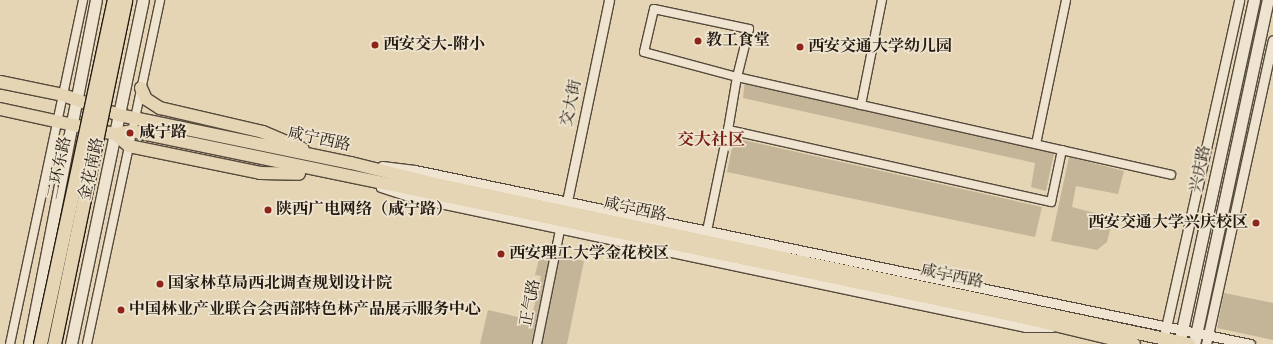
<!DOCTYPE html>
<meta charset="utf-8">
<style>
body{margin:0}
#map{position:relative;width:1273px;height:344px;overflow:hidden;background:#e5d5b5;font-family:"Old Standard TT","Noto Serif SC",serif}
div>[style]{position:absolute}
.green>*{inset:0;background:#c4b599}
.roads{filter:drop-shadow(1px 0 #554a3c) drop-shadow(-1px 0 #554a3c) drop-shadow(0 1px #554a3c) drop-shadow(0 -1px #554a3c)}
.minor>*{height:8px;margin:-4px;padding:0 4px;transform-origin:4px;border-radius:4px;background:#eee4cf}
.tertiary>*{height:9px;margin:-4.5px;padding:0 4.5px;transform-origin:4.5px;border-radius:4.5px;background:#eee4cf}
.secondary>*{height:11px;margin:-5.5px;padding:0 5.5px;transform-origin:5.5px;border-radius:5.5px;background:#eee4cf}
.primary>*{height:12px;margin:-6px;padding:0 6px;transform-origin:6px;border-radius:6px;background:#e5d5b5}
.bridges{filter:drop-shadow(1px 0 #251b13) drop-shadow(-1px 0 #251b13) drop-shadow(0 1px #251b13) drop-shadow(0 -1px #251b13)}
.trunk-bridge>*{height:13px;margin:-6.5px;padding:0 6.5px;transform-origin:6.5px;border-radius:6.5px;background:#e5d5b5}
.dots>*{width:11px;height:11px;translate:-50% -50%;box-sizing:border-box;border:2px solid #eee4cf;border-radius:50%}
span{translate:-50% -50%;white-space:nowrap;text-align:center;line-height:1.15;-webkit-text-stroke:3.5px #eee4cf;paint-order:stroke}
.poi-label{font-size:16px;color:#251b13;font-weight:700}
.left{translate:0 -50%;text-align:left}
.right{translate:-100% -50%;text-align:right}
.street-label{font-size:16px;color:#251b13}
.neighbourhood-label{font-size:17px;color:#7a1f14;font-weight:700}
</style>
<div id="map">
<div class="green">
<i style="clip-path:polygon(745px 79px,1055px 149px,1046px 191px,1031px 187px,1035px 163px,743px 98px)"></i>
<i style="clip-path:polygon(734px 138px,1042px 207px,1035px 237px,727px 172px)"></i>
<i style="clip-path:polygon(1069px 157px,1124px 171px,1118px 194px,1076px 186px,1072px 207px,1113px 218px,1107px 242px,1097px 250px,1051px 241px)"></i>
<i style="clip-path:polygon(541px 251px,584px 261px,567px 344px,480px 344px,488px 310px,531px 320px,541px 276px,535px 275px)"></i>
<i style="clip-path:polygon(1224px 293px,1273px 303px,1273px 340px,1217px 328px)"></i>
</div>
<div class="roads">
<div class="minor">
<i style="left:861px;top:105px;width:107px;rotate:-78.7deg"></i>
<i style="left:1036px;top:144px;width:147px;rotate:-78.2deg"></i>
<i style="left:1062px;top:150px;width:53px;rotate:101.9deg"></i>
<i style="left:1051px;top:202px;width:331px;rotate:-167.4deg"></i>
<i style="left:728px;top:130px;width:54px;rotate:-80.4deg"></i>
<i style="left:737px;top:77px;width:96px;rotate:-165deg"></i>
<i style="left:644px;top:52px;width:44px;rotate:-76.9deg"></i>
<i style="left:654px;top:9px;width:97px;rotate:11.9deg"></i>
<i style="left:749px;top:29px;width:49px;rotate:104deg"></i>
<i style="left:737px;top:77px;width:445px;rotate:12.7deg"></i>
<i style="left:381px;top:188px;width:33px;rotate:18deg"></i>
<i style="left:412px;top:198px;width:628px;rotate:11.95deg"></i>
<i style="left:1026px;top:328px;width:26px"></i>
<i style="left:707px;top:231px;width:103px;rotate:-78.3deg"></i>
<i style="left:10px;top:344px;width:352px;rotate:-78deg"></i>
<i style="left:87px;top:344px;width:352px;rotate:-78deg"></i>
<i style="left:537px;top:344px;width:121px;rotate:-78.6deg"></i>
</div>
<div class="tertiary">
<i style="left:382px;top:166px;width:33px;rotate:7deg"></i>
<i style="left:415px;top:170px;width:853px;rotate:11.77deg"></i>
<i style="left:566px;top:206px;width:210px;rotate:-78.2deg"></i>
<i style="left:1165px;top:332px;width:340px;rotate:-77.4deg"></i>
<i style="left:1206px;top:344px;width:311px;rotate:-77.6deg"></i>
</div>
<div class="secondary">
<i style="left:29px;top:344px;width:350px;rotate:-79deg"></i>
<i style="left:71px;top:344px;width:351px;rotate:-78.2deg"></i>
<i style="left:1179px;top:344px;width:352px;rotate:-77.7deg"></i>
<i style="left:1194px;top:344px;width:352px;rotate:-77.9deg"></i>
</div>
<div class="primary">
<i style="left:0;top:82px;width:64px;rotate:11.7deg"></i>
<i style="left:63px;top:95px;width:59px;rotate:19.7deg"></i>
<i style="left:119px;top:115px;width:237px;rotate:11.7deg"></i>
<i style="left:351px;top:163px;width:87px;rotate:14deg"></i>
<i style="left:435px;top:184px;width:771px;rotate:11.98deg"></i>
<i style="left:141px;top:88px;width:12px;rotate:66deg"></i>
<i style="left:146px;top:99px;width:17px;rotate:33deg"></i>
<i style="left:160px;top:108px;width:106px;rotate:13.1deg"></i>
<i style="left:263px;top:132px;width:43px;rotate:23deg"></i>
<i style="left:0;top:109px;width:118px;rotate:12.3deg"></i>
<i style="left:115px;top:134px;width:17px;rotate:-10deg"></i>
<i style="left:132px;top:131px;width:305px;rotate:11.7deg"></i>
<i style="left:431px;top:193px;width:608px;rotate:11.86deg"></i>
<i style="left:1026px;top:318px;width:111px;rotate:13.5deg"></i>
<i style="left:115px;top:134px;width:18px;rotate:41deg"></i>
<i style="left:129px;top:146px;width:134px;rotate:11.6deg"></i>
<i style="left:260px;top:173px;width:39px;rotate:1deg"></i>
</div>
</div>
<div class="bridges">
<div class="trunk-bridge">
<i style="left:40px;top:344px;width:352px;rotate:-77.9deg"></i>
<i style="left:54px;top:344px;width:351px;rotate:-78.3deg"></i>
</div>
</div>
<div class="dots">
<i style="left:698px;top:41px;background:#8f2418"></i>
<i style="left:375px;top:45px;background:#8f2418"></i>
<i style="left:800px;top:47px;background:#8f2418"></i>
<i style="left:130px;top:133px;background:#8f2418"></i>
<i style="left:268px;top:210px;background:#8f2418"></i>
<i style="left:1256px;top:223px;background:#8f2418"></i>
<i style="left:501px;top:254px;background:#8f2418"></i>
<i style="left:160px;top:284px;background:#8f2418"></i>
<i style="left:121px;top:310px;background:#8f2418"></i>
</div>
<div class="poi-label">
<span class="left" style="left:706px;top:41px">教工食堂</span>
<span class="left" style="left:383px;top:45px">西安交大-附小</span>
<span class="left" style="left:808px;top:47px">西安交通大学幼儿园</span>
<span class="left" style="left:139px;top:133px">咸宁路</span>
<span class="left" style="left:276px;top:210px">陕西广电网络（咸宁路）</span>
<span class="right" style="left:1248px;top:223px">西安交通大学兴庆校区</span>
<span class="left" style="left:509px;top:254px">西安理工大学金花校区</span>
<span class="left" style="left:168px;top:284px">国家林草局西北调查规划设计院</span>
<span class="left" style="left:129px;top:310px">中国林业产业联合会西部特色林产品展示服务中心</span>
</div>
<div class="street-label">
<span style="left:572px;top:103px;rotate:-78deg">交大街</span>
<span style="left:319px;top:140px;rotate:12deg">咸宁西路</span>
<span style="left:60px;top:168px;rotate:-78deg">二环东路</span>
<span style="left:92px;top:169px;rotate:-78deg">金花南路</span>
<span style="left:1201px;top:169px;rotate:-78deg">兴庆路</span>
<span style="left:635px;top:210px;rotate:12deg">咸宁西路</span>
<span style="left:952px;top:277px;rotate:12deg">咸宁西路</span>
<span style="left:531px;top:303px;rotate:-79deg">正气路</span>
</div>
<div class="neighbourhood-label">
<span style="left:711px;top:141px">交大社区</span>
</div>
</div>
